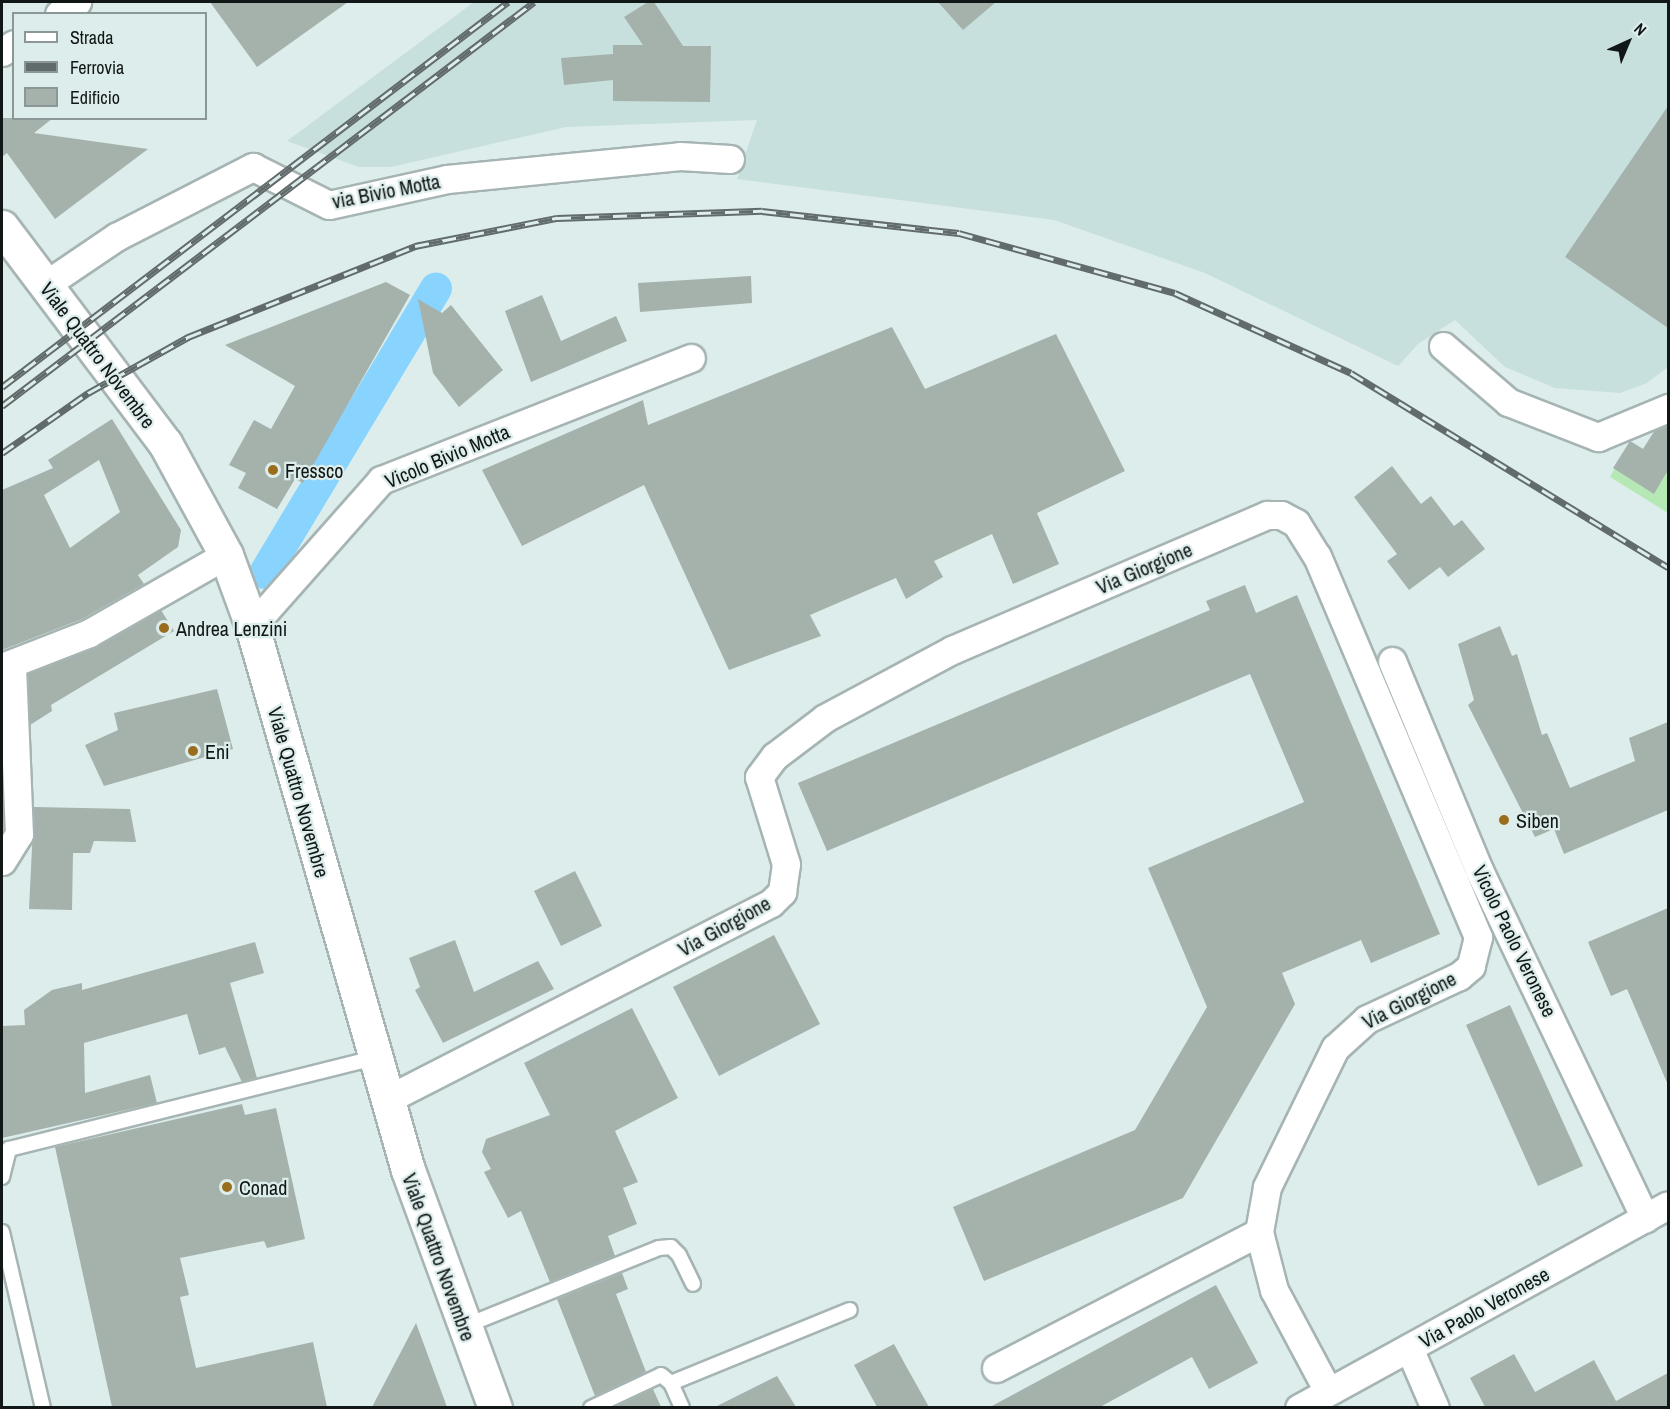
<!DOCTYPE html>
<style>
body{margin:0}
#map{position:relative;width:1670px;height:1409px;overflow:hidden;background:#ddedeb;font-family:"Archivo Narrow",sans-serif}
div>[style]{position:absolute}
.built>*{inset:0;background:#c7e0dd}
.green>*{inset:0;background:#b6e8b5}
.canal>*{height:32px;margin:-16px;padding:0 16px;transform-origin:16px;border-radius:16px;background:#89d4ff}
.building>*{inset:0;background:#a5b2ac}
.roads{filter:drop-shadow(2px 0 #a6b4b3) drop-shadow(-2px 0 #a6b4b3) drop-shadow(0 2px #a6b4b3) drop-shadow(0 -2px #a6b4b3)}
.lane>*{height:14px;margin:-7px;padding:0 7px;transform-origin:7px;border-radius:7px;background:#fff}
.street>*{height:27px;margin:-13.5px;padding:0 13.5px;transform-origin:13.5px;border-radius:13.5px;background:#fff}
.secondary>*{height:33px;margin:-16.5px;padding:0 16.5px;transform-origin:16.5px;border-radius:16.5px;background:#fff}
.rail>*{height:7px;margin-top:-3.5px;transform-origin:0;background:repeating-linear-gradient(90deg,#ddedeb 0 14px,#626b6b 0 28px);box-sizing:border-box;border-block:2px solid #626b6b}
.dots>*{width:16px;height:16px;translate:-50% -50%;box-sizing:border-box;border:3px solid #ddedeb;border-radius:50%}
span{translate:-50% -50%;white-space:nowrap;text-align:center;line-height:1.15;-webkit-text-stroke:4.5px #ddedeb;paint-order:stroke}
.street-label{font-size:20px;color:#111616}
.poi-label{font-size:20px;color:#111616}
.left{translate:0 -50%;text-align:left}
.frame{position:absolute;inset:0;border:3px solid #111616;pointer-events:none}
.legend{position:absolute;left:12px;top:12px;width:195px;height:108px;box-sizing:border-box;background:#ddedeb;border:2px solid #8b9796;margin:0;padding:8px 10px;list-style:none;font-size:18px;color:#111616}
.legend li{display:flex;align-items:center;gap:12px;height:30px}
.legend b{width:30px;border:2px solid #8b9796}
.north{position:absolute;left:1598px;top:12px;width:60px;height:60px;-webkit-text-stroke:4px #ddedeb;paint-order:stroke;rotate:44deg;font-size:16px;font-weight:700;line-height:24px;text-align:center;color:#111616}
.north::after{content:'';display:block;margin:auto;width:21px;height:27px;background:#111616;clip-path:polygon(50% 0,100% 100%,50% 72%,0 100%)}
</style>
<div id="map">
<div class="built">
<i style="clip-path:polygon(474px 2px,1668px 2px,1668px 367px,1647px 383px,1620px 393px,1555px 388px,1505px 367px,1455px 320px,1418px 344px,1398px 366px,1205px 273px,1054px 220px,737px 179px,757px 120px,566px 127px,391px 167px,359px 167px,287px 141px)"></i>
</div>
<div class="green">
<i style="clip-path:polygon(1668px 424px,1668px 513px,1610px 477px,1630px 441px,1643px 449px,1657px 428px)"></i>
</div>
<div class="canal">
<i style="left:265px;top:573px;width:332px;rotate:-59deg"></i>
</div>
<div class="building">
<i style="clip-path:polygon(210px 2px,348px 2px,257px 67px)"></i>
<i style="clip-path:polygon(648px 2px,654px 2px,683px 46px,711px 46px,710px 102px,613px 101px,613px 80px,564px 85px,561px 58px,613px 54px,613px 45px,643px 45px,624px 17px)"></i>
<i style="clip-path:polygon(938px 2px,996px 2px,963px 30px)"></i>
<i style="clip-path:polygon(1668px 106px,1668px 328px,1565px 257px)"></i>
<i style="clip-path:polygon(2px 118px,53px 118px,34px 133px,148px 149px,55px 219px,7px 153px,2px 157px)"></i>
<i style="clip-path:polygon(751px 276px,752px 303px,640px 312px,638px 283px)"></i>
<i style="clip-path:polygon(386px 282px,410px 295px,303px 483px,295px 479px,277px 509px,238px 488px,246px 473px,229px 465px,254px 420px,271px 429px,295px 386px,225px 345px)"></i>
<i style="clip-path:polygon(542px 295px,561px 341px,616px 316px,627px 341px,531px 382px,505px 311px)"></i>
<i style="clip-path:polygon(418px 299px,442px 313px,451px 305px,503px 370px,459px 407px,433px 373px)"></i>
<i style="clip-path:polygon(892px 327px,925px 389px,1056px 334px,1125px 471px,1037px 513px,1059px 564px,1013px 584px,992px 534px,934px 561px,943px 577px,906px 599px,896px 578px,810px 615px,821px 636px,729px 670px,644px 485px,522px 546px,482px 470px,643px 400px,648px 425px)"></i>
<i style="clip-path:polygon(evenodd,112px 419px,181px 530px,178px 547px,138px 575px,144px 584px,82px 619px,2px 650px,2px 490px,53px 468px,48px 460px,112px 419px,99px 460px,120px 512px,70px 548px,44px 495px,99px 460px)"></i>
<i style="clip-path:polygon(1668px 425px,1668px 470px,1654px 494px,1613px 468px,1630px 441px,1643px 449px,1655px 430px)"></i>
<i style="clip-path:polygon(1392px 466px,1421px 504px,1431px 496px,1454px 526px,1462px 520px,1485px 549px,1448px 577px,1440px 567px,1409px 590px,1387px 561px,1397px 554px,1354px 497px)"></i>
<i style="clip-path:polygon(1245px 585px,1256px 613px,1297px 595px,1440px 934px,1371px 963px,1361px 940px,1282px 973px,1295px 1004px,1183px 1198px,984px 1281px,953px 1207px,1135px 1130px,1207px 1007px,1148px 868px,1304px 802px,1250px 674px,827px 851px,798px 783px,1210px 610px,1206px 601px)"></i>
<i style="clip-path:polygon(161px 610px,174px 631px,51px 705px,52px 711px,30px 725px,28px 674px,95px 648px)"></i>
<i style="clip-path:polygon(1500px 626px,1512px 656px,1517px 654px,1542px 735px,1547px 733px,1570px 788px,1635px 761px,1629px 738px,1668px 722px,1668px 810px,1564px 854px,1554px 829px,1535px 837px,1468px 705px,1474px 700px,1458px 644px)"></i>
<i style="clip-path:polygon(217px 689px,233px 749px,104px 786px,85px 745px,118px 730px,114px 713px)"></i>
<i style="clip-path:polygon(34px 807px,130px 809px,136px 842px,94px 841px,90px 853px,73px 853px,72px 910px,29px 909px)"></i>
<i style="clip-path:polygon(575px 871px,602px 926px,561px 946px,534px 891px)"></i>
<i style="clip-path:polygon(1668px 908px,1668px 1085px,1627px 989px,1611px 996px,1588px 942px)"></i>
<i style="clip-path:polygon(774px 935px,820px 1024px,719px 1076px,673px 987px)"></i>
<i style="clip-path:polygon(455px 940px,474px 992px,538px 961px,554px 989px,443px 1043px,415px 990px,420px 987px,409px 958px)"></i>
<i style="clip-path:polygon(255px 942px,264px 973px,230px 983px,257px 1078px,242px 1082px,225px 1047px,199px 1055px,187px 1014px,84px 1043px,85px 1093px,150px 1075px,157px 1103px,2px 1138px,2px 1026px,25px 1025px,24px 1010px,52px 990px,82px 983px,82px 990px)"></i>
<i style="clip-path:polygon(1510px 1005px,1583px 1166px,1538px 1186px,1466px 1025px)"></i>
<i style="clip-path:polygon(632px 1008px,678px 1098px,615px 1131px,638px 1182px,623px 1188px,637px 1224px,608px 1236px,615px 1256px,550px 1282px,521px 1211px,508px 1218px,484px 1172px,491px 1169px,482px 1152px,486px 1139px,550px 1115px,524px 1063px)"></i>
<i style="clip-path:polygon(242px 1104px,245px 1115px,276px 1108px,305px 1239px,267px 1248px,264px 1241px,180px 1258px,189px 1295px,180px 1297px,196px 1368px,313px 1342px,327px 1407px,112px 1407px,55px 1147px)"></i>
<i style="clip-path:polygon(622px 1273px,628px 1289px,616px 1294px,646px 1372px,595px 1396px,557px 1299px)"></i>
<i style="clip-path:polygon(1216px 1285px,1258px 1363px,1209px 1389px,1192px 1357px,1100px 1407px,990px 1407px)"></i>
<i style="clip-path:polygon(416px 1323px,447px 1407px,372px 1407px)"></i>
<i style="clip-path:polygon(894px 1344px,906px 1366px,929px 1407px,877px 1407px,854px 1365px)"></i>
<i style="clip-path:polygon(1514px 1354px,1535px 1392px,1594px 1360px,1616px 1401px,1668px 1373px,1668px 1407px,1485px 1407px,1470px 1378px)"></i>
<i style="clip-path:polygon(777px 1376px,796px 1407px,715px 1407px)"></i>
<i style="clip-path:polygon(653px 1389px,661px 1407px,613px 1407px)"></i>
</div>
<div class="roads">
<div class="lane">
<i style="left:2px;top:1177px;width:29px;rotate:-76deg"></i>
<i style="left:9px;top:1149px;width:376px;rotate:-14deg"></i>
<i style="left:2px;top:1232px;width:181px;rotate:76.9deg"></i>
<i style="left:465px;top:1326px;width:209px;rotate:-21.9deg"></i>
<i style="left:659px;top:1248px;width:12px;rotate:-5deg"></i>
<i style="left:671px;top:1247px;width:11px;rotate:45deg"></i>
<i style="left:679px;top:1255px;width:32px;rotate:64deg"></i>
<i style="left:671px;top:1383px;width:193px;rotate:-22.2deg"></i>
<i style="left:591px;top:1408px;width:77px;rotate:-25.2deg"></i>
<i style="left:661px;top:1375px;width:13px;rotate:39deg"></i>
<i style="left:671px;top:1383px;width:27px;rotate:66deg"></i>
</div>
<div class="street">
<i style="left:59px;top:14px;width:22px;rotate:-34deg"></i>
<i style="left:2px;top:52px;width:14px;rotate:-34deg"></i>
<i style="left:45px;top:285px;width:86px;rotate:-34.1deg"></i>
<i style="left:116px;top:237px;width:154px;rotate:-27.1deg"></i>
<i style="left:253px;top:167px;width:85px;rotate:26.6deg"></i>
<i style="left:329px;top:205px;width:121px;rotate:-12.4deg"></i>
<i style="left:447px;top:179px;width:234px;rotate:-5.6deg"></i>
<i style="left:680px;top:156px;width:50px;rotate:3.4deg"></i>
<i style="left:1443px;top:346px;width:86px;rotate:40.7deg"></i>
<i style="left:1508px;top:402px;width:97px;rotate:21.3deg"></i>
<i style="left:1598px;top:437px;width:76px;rotate:-22.5deg"></i>
<i style="left:252px;top:626px;width:195px;rotate:-48.5deg"></i>
<i style="left:381px;top:480px;width:333px;rotate:-21.5deg"></i>
<i style="left:1392px;top:661px;width:226px;rotate:67.4deg"></i>
<i style="left:1479px;top:870px;width:386px;rotate:64.5deg"></i>
<i style="left:2px;top:667px;width:93px;rotate:-21.3deg"></i>
<i style="left:89px;top:633px;width:158px;rotate:-29.7deg"></i>
<i style="left:2px;top:861px;width:32px;rotate:-58deg"></i>
<i style="left:19px;top:834px;width:170px;rotate:-92.4deg"></i>
<i style="left:386px;top:1100px;width:432px;rotate:-27.1deg"></i>
<i style="left:771px;top:903px;width:16px;rotate:-45deg"></i>
<i style="left:782px;top:892px;width:28px;rotate:-82deg"></i>
<i style="left:786px;top:864px;width:91px;rotate:-107.2deg"></i>
<i style="left:759px;top:777px;width:26px;rotate:-53deg"></i>
<i style="left:775px;top:756px;width:63px;rotate:-37.2deg"></i>
<i style="left:825px;top:718px;width:144px;rotate:-28.2deg"></i>
<i style="left:952px;top:650px;width:343px;rotate:-23.2deg"></i>
<i style="left:1267px;top:515px;width:14px"></i>
<i style="left:1281px;top:515px;width:17px;rotate:28deg"></i>
<i style="left:1296px;top:523px;width:39px;rotate:58deg"></i>
<i style="left:1317px;top:556px;width:414px;rotate:67.1deg"></i>
<i style="left:1478px;top:937px;width:30px;rotate:104deg"></i>
<i style="left:1471px;top:966px;width:16px;rotate:140deg"></i>
<i style="left:1459px;top:976px;width:102px;rotate:154.9deg"></i>
<i style="left:1367px;top:1019px;width:43px;rotate:137.8deg"></i>
<i style="left:1335px;top:1048px;width:155px;rotate:116.1deg"></i>
<i style="left:1267px;top:1187px;width:46px;rotate:100.1deg"></i>
<i style="left:1259px;top:1232px;width:60px;rotate:75.5deg"></i>
<i style="left:1274px;top:1290px;width:115px;rotate:61.9deg"></i>
<i style="left:1409px;top:1348px;width:65px;rotate:66.6deg"></i>
<i style="left:996px;top:1368px;width:296px;rotate:-27.3deg"></i>
<i style="left:1299px;top:1408px;width:421px;rotate:-28.8deg"></i>
</div>
<div class="secondary">
<i style="left:2px;top:227px;width:271px;rotate:53deg"></i>
<i style="left:165px;top:443px;width:128px;rotate:61.4deg"></i>
<i style="left:226px;top:555px;width:76px;rotate:69.9deg"></i>
<i style="left:252px;top:626px;width:566px;rotate:74deg"></i>
<i style="left:408px;top:1170px;width:253px;rotate:69.9deg"></i>
</div>
</div>
<div class="rail">
<i style="left:2px;top:387px;width:636px;rotate:-37.27deg"></i>
<i style="left:2px;top:406px;width:668px;rotate:-37.21deg"></i>
<i style="left:2px;top:453px;width:105px;rotate:-34.9deg"></i>
<i style="left:88px;top:393px;width:115px;rotate:-29.2deg"></i>
<i style="left:188px;top:337px;width:245px;rotate:-21.8deg"></i>
<i style="left:415px;top:246px;width:145px;rotate:-11.2deg"></i>
<i style="left:557px;top:218px;width:205px;rotate:-2deg"></i>
<i style="left:762px;top:211px;width:198px;rotate:6.4deg"></i>
<i style="left:959px;top:233px;width:224px;rotate:15.5deg"></i>
<i style="left:1175px;top:293px;width:193px;rotate:24.4deg"></i>
<i style="left:1351px;top:373px;width:372px;rotate:31.5deg"></i>
</div>
<div class="dots">
<i style="left:273px;top:470px;background:#9a6d1c"></i>
<i style="left:164px;top:628px;background:#9a6d1c"></i>
<i style="left:193px;top:751px;background:#9a6d1c"></i>
<i style="left:1504px;top:820px;background:#9a6d1c"></i>
<i style="left:227px;top:1187px;background:#9a6d1c"></i>
</div>
<div class="street-label">
<span style="left:386px;top:191px;rotate:-11deg">via Bivio Motta</span>
<span style="left:98px;top:355px;rotate:53deg">Viale Quattro Novembre</span>
<span style="left:447px;top:456px;rotate:-23deg">Vicolo Bivio Motta</span>
<span style="left:1144px;top:568px;rotate:-23deg">Via Giorgione</span>
<span style="left:299px;top:792px;rotate:74deg">Viale Quattro Novembre</span>
<span style="left:724px;top:926px;rotate:-29deg">Via Giorgione</span>
<span style="left:1515px;top:941px;rotate:64deg">Vicolo Paolo Veronese</span>
<span style="left:1409px;top:1000px;rotate:-27deg">Via Giorgione</span>
<span style="left:439px;top:1257px;rotate:70deg">Viale Quattro Novembre</span>
<span style="left:1484px;top:1307px;rotate:-29deg">Via Paolo Veronese</span>
</div>
<div class="poi-label">
<span class="left" style="left:285px;top:470px">Fressco</span>
<span class="left" style="left:176px;top:628px">Andrea Lenzini</span>
<span class="left" style="left:205px;top:751px">Eni</span>
<span class="left" style="left:1516px;top:820px">Siben</span>
<span class="left" style="left:239px;top:1187px">Conad</span>
</div>
<div class="frame"></div>
<ul class="legend">
<li><b style="height:8px;background:#fff"></b>Strada</li>
<li><b style="height:8px;background:#626b6b"></b>Ferrovia</li>
<li><b style="height:16px;background:#a5b2ac"></b>Edificio</li>
</ul>
<div class="north">N</div>
</div>
